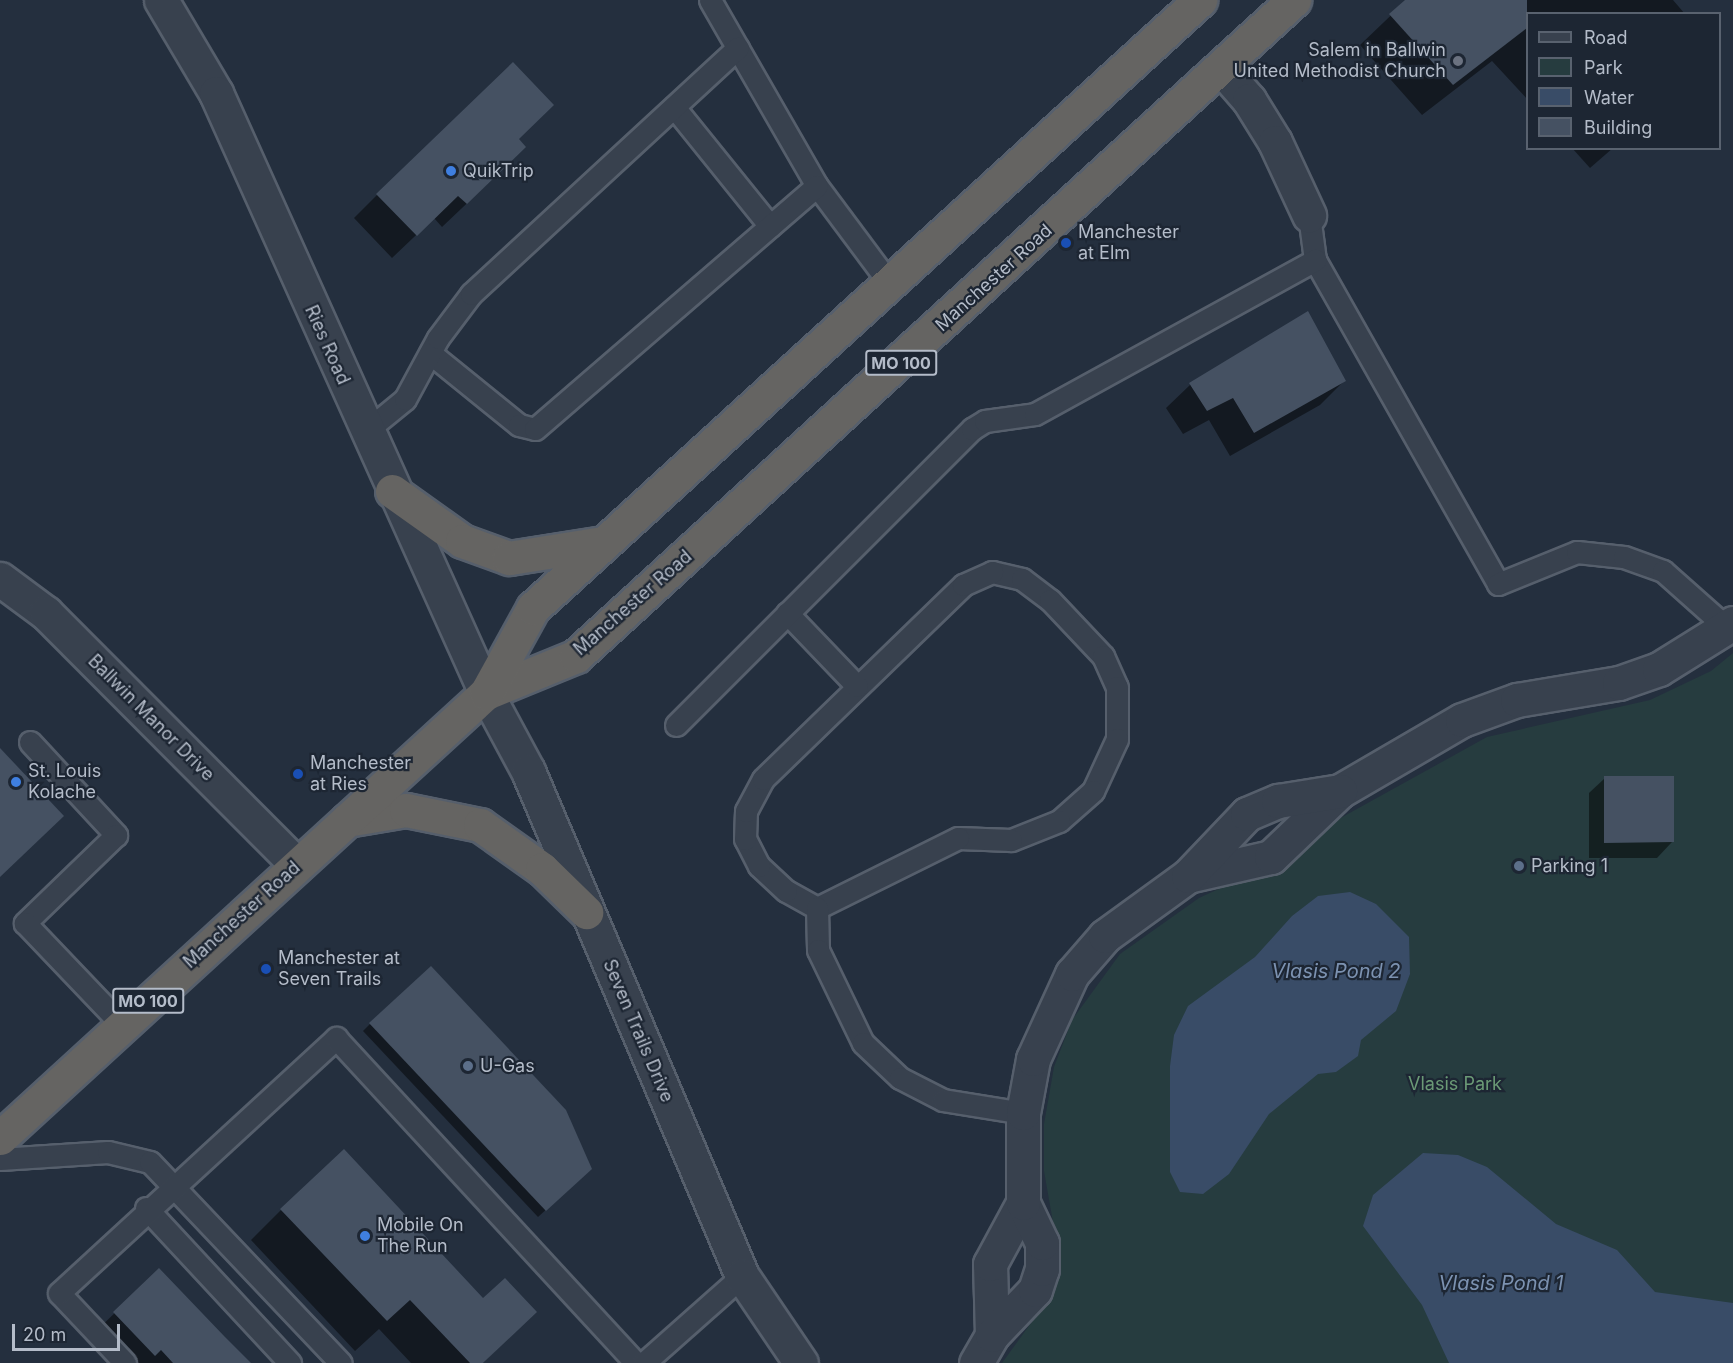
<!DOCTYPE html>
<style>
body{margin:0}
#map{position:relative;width:1733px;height:1363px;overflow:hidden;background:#242f3e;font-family:Inter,sans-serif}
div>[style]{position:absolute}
.green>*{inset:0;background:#263c3f}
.water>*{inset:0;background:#394c67}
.shadow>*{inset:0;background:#0007}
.building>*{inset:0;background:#455162}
.roads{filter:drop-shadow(2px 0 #565f6c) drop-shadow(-2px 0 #565f6c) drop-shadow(0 2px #565f6c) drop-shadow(0 -2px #565f6c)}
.service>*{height:21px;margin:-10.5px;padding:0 10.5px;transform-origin:10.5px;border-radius:10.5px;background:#38414e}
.minor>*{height:33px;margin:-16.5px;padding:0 16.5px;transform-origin:16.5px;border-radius:16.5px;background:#38414e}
.tertiary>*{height:33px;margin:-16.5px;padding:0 16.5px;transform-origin:16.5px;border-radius:16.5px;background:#38414e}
.trunk>*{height:33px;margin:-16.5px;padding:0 16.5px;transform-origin:16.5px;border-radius:16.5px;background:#656462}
.dots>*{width:16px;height:16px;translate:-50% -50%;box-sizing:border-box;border:3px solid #1d2633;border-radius:50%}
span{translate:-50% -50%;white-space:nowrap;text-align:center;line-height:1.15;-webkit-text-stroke:4.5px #1d2633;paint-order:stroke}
.shield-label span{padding:2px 4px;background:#1d2633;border:2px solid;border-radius:4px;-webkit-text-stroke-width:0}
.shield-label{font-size:16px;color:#b4bcc9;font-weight:700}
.poi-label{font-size:18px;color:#b4bcc9}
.right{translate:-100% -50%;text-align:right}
.left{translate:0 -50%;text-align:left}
.street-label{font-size:18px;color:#b4bcc9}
.park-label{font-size:18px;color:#6b9a76}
.water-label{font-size:20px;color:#7c92b1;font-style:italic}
.legend{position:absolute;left:1526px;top:12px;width:195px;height:138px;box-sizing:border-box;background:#1d2633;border:2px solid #59626f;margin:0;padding:8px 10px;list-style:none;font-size:18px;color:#b4bcc9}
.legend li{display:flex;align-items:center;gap:12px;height:30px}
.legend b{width:30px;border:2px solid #59626f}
.scale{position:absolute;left:12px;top:1324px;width:108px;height:27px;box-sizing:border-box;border:3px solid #b4bcc9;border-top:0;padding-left:8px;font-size:18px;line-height:21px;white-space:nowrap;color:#b4bcc9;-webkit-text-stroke:4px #1d2633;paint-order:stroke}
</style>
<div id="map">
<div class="green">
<i style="clip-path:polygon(1733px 653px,1733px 1363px,1002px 1363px,1044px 1305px,1055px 1278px,1057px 1245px,1044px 1171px,1044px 1124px,1054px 1067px,1072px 1020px,1120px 954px,1199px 898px,1236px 881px,1276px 872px,1337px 820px,1487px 737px,1650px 700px,1711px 671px)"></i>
</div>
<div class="water">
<i style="clip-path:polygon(1350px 892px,1376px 904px,1409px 937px,1410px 974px,1396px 1011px,1361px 1040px,1358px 1056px,1336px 1072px,1318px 1074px,1269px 1114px,1229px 1174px,1203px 1194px,1180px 1192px,1170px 1172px,1170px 1066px,1174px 1035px,1188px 1006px,1255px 957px,1292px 916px,1318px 896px)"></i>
<i style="clip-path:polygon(1423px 1153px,1458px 1155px,1487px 1167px,1556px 1224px,1617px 1250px,1655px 1292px,1733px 1303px,1733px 1363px,1449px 1363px,1422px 1305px,1363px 1226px,1373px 1195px)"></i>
</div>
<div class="shadow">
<i style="clip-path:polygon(1407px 0,1673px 0,1685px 14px,1528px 14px,1528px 100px,1492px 61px,1422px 115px,1360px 45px)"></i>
<i style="clip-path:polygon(517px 140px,501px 171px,442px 227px,434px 218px,392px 258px,354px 218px,377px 195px)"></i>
<i style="clip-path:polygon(1572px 148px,1613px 148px,1590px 168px)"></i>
<i style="clip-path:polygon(1307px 313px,1344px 381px,1320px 405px,1230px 456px,1209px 420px,1183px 434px,1166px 408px,1190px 385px)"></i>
<i style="clip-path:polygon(1605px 778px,1672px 842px,1657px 858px,1589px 858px,1589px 793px)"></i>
<i style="clip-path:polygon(370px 1024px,583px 1176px,538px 1217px,363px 1031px)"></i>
<i style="clip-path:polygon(281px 1210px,483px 1300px,535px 1312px,483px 1363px,411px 1363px,379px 1329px,355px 1351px,251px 1240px)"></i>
<i style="clip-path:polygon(159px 1270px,249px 1363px,116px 1363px,90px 1337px)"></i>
</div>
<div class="building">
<i style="clip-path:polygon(1405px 0,1527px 0,1527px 28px,1453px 85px,1389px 14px)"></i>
<i style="clip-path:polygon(513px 62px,554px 105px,519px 139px,526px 147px,467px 204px,458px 196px,417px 236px,376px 194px)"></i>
<i style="clip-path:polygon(1308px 311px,1346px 381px,1254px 433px,1233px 398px,1207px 411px,1189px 383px)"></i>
<i style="clip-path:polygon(0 748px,64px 816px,0 877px)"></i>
<i style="clip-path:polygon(1604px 776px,1674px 776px,1674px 842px,1604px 843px)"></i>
<i style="clip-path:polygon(431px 966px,566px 1110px,592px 1169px,546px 1211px,369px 1023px)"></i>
<i style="clip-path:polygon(344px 1149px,483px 1298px,505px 1278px,537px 1312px,483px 1363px,470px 1363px,410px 1300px,387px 1321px,280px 1209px)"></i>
<i style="clip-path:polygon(159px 1268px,225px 1337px,251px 1363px,173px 1363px,161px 1350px,155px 1356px,113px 1312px)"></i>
</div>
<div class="roads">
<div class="service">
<i style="left:710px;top:0;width:215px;rotate:60.1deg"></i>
<i style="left:817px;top:186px;width:122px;rotate:53.3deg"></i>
<i style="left:674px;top:107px;width:153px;rotate:51.1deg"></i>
<i style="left:1309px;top:215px;width:45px;rotate:82.4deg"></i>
<i style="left:1315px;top:260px;width:372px;rotate:60.5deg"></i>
<i style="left:1498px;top:584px;width:85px;rotate:-22.1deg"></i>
<i style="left:1577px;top:552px;width:47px;rotate:6.1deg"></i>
<i style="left:1624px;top:557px;width:41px;rotate:19.7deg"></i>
<i style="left:1663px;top:571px;width:86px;rotate:41.7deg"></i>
<i style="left:430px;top:353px;width:114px;rotate:39deg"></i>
<i style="left:519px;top:425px;width:16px;rotate:14deg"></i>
<i style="left:535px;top:429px;width:372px;rotate:-40.8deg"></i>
<i style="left:366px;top:431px;width:50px;rotate:-39.4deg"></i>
<i style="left:405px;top:399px;width:69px;rotate:-61.6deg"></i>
<i style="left:438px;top:338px;width:55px;rotate:-53.1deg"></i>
<i style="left:471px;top:294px;width:363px;rotate:-42.7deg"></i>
<i style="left:992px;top:572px;width:31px;rotate:13deg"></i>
<i style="left:1022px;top:579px;width:35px;rotate:37deg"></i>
<i style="left:1050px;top:600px;width:77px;rotate:46.6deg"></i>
<i style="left:1103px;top:656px;width:34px;rotate:66deg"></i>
<i style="left:1117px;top:687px;width:52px;rotate:90deg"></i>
<i style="left:1117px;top:739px;width:57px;rotate:114.8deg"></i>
<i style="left:1093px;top:791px;width:45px;rotate:138.6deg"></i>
<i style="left:1059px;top:821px;width:52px;rotate:158.4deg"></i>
<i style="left:1011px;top:840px;width:53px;rotate:-177.8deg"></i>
<i style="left:958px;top:838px;width:157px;rotate:153.6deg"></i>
<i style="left:817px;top:908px;width:35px;rotate:-151deg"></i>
<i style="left:786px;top:891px;width:37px;rotate:-137deg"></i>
<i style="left:759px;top:866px;width:30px;rotate:-117deg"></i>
<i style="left:745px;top:839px;width:28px;rotate:-88deg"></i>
<i style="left:746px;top:811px;width:36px;rotate:-62deg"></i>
<i style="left:763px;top:779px;width:279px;rotate:-44.1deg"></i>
<i style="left:963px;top:585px;width:32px;rotate:-24deg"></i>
<i style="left:787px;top:613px;width:101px;rotate:46.2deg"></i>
<i style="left:676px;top:725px;width:419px;rotate:-45deg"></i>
<i style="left:972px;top:429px;width:15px;rotate:-32deg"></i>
<i style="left:985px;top:421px;width:50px;rotate:-8deg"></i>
<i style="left:1035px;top:414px;width:320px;rotate:-28.8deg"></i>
<i style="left:30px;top:742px;width:127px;rotate:47.2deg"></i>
<i style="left:116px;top:835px;width:127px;rotate:136deg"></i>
<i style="left:25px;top:923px;width:141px;rotate:46.4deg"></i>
<i style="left:817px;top:908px;width:42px;rotate:88.6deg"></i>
<i style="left:818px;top:950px;width:103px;rotate:64.2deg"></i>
<i style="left:863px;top:1043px;width:51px;rotate:43.4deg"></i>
<i style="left:900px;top:1078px;width:48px;rotate:27.1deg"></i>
<i style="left:943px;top:1100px;width:81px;rotate:9.2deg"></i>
<i style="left:0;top:1159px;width:108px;rotate:-3.7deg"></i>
<i style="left:108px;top:1152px;width:43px;rotate:13.4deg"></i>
<i style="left:150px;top:1162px;width:277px;rotate:46.5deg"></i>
<i style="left:146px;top:1208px;width:212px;rotate:47.1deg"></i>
<i style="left:125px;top:1363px;width:96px;rotate:-133.3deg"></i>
<i style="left:59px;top:1293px;width:377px;rotate:-42.6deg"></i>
<i style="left:336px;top:1038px;width:442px;rotate:47.3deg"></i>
<i style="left:644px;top:1363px;width:131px;rotate:-41.6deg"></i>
</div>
<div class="minor">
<i style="left:1221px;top:68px;width:43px;rotate:48.8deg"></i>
<i style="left:1249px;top:100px;width:49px;rotate:58.2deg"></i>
<i style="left:1275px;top:142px;width:81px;rotate:65deg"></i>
<i style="left:0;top:579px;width:57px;rotate:36.5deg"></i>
<i style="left:46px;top:613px;width:356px;rotate:45.1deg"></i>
<i style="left:486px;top:693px;width:89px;rotate:61.7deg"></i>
<i style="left:528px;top:771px;width:548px;rotate:67.03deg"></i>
<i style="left:742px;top:1276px;width:105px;rotate:55.9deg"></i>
<i style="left:1188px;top:876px;width:85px;rotate:-12.9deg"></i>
<i style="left:1271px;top:857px;width:95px;rotate:-43.7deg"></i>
<i style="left:1340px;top:791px;width:141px;rotate:-30.2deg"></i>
<i style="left:1462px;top:720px;width:59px;rotate:-20deg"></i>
<i style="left:1517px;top:700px;width:103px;rotate:-9.5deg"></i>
<i style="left:1619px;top:683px;width:42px;rotate:-19.3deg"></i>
<i style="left:1659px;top:669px;width:87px;rotate:-31.9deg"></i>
<i style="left:992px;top:1335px;width:71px;rotate:-91.6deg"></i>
<i style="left:990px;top:1264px;width:69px;rotate:-61.6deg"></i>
<i style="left:976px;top:1363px;width:32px;rotate:-60deg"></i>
<i style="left:992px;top:1335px;width:62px;rotate:-46.3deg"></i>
<i style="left:1035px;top:1290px;width:22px;rotate:-72deg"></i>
<i style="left:1042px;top:1269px;width:26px;rotate:-90deg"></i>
<i style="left:1042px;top:1243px;width:44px;rotate:-115.4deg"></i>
<i style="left:1023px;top:1203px;width:90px;rotate:-90deg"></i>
<i style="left:1023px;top:1113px;width:55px;rotate:-79.5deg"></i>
<i style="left:1033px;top:1059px;width:94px;rotate:-65.4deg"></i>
<i style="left:1072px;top:974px;width:50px;rotate:-49deg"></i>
<i style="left:1105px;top:936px;width:102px;rotate:-35.9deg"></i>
<i style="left:1188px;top:876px;width:86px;rotate:-46.4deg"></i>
<i style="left:1247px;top:814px;width:34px;rotate:-23deg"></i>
<i style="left:1278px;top:801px;width:63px;rotate:-9.2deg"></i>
</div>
<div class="tertiary">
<i style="left:161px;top:0;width:108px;rotate:59.4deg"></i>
<i style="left:216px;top:93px;width:658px;rotate:65.77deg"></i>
</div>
<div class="trunk">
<i style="left:392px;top:491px;width:86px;rotate:35.5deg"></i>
<i style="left:462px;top:541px;width:50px;rotate:19.9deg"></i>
<i style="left:509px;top:558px;width:96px;rotate:-9deg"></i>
<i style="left:486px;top:693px;width:97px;rotate:-22.3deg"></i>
<i style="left:576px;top:656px;width:973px;rotate:-42.42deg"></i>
<i style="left:347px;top:820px;width:60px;rotate:-9.6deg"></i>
<i style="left:406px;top:810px;width:76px;rotate:11.5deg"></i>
<i style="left:480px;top:825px;width:76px;rotate:35.4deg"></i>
<i style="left:542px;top:869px;width:62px;rotate:44.3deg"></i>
<i style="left:0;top:1138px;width:659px;rotate:-42.48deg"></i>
<i style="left:486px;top:693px;width:97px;rotate:-61.1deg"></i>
<i style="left:533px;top:608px;width:903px;rotate:-42.35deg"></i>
</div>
</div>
<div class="dots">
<i style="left:1458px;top:61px;background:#6b7280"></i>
<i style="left:451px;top:171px;background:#3f7fe0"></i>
<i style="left:1066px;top:243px;background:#1a4fb4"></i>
<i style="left:298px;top:774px;background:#1a4fb4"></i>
<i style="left:16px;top:782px;background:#3f7fe0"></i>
<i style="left:1519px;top:866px;background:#5c6f8a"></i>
<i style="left:266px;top:969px;background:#1a4fb4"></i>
<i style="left:468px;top:1066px;background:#5c6f8a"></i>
<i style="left:365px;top:1236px;background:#3f7fe0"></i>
</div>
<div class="shield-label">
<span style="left:901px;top:363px">MO 100</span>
<span style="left:148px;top:1001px">MO 100</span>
</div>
<div class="poi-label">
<span class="right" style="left:1446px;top:61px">Salem in Ballwin<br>United Methodist Church</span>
<span class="left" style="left:463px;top:171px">QuikTrip</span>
<span class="left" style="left:1078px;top:243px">Manchester<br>at Elm</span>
<span class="left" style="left:310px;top:774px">Manchester<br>at Ries</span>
<span class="left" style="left:28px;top:782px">St. Louis<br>Kolache</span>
<span class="left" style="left:1531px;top:866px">Parking 1</span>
<span class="left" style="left:278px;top:969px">Manchester at<br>Seven Trails</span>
<span class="left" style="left:480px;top:1066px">U-Gas</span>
<span class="left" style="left:377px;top:1236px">Mobile On<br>The Run</span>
</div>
<div class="street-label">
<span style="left:994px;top:278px;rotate:-42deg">Manchester Road</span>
<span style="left:327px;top:345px;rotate:66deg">Ries Road</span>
<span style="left:633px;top:603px;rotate:-41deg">Manchester Road</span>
<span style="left:151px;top:718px;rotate:45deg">Ballwin Manor Drive</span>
<span style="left:242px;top:915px;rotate:-42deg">Manchester Road</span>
<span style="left:638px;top:1031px;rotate:67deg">Seven Trails Drive</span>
</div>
<div class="park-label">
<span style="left:1455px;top:1084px">Vlasis Park</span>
</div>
<div class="water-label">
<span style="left:1336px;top:971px">Vlasis Pond 2</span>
<span style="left:1501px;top:1283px">Vlasis Pond 1</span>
</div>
<ul class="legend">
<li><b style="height:8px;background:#38414e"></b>Road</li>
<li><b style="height:16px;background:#263c3f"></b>Park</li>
<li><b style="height:16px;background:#394c67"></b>Water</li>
<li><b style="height:16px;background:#455162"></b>Building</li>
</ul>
<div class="scale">20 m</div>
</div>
